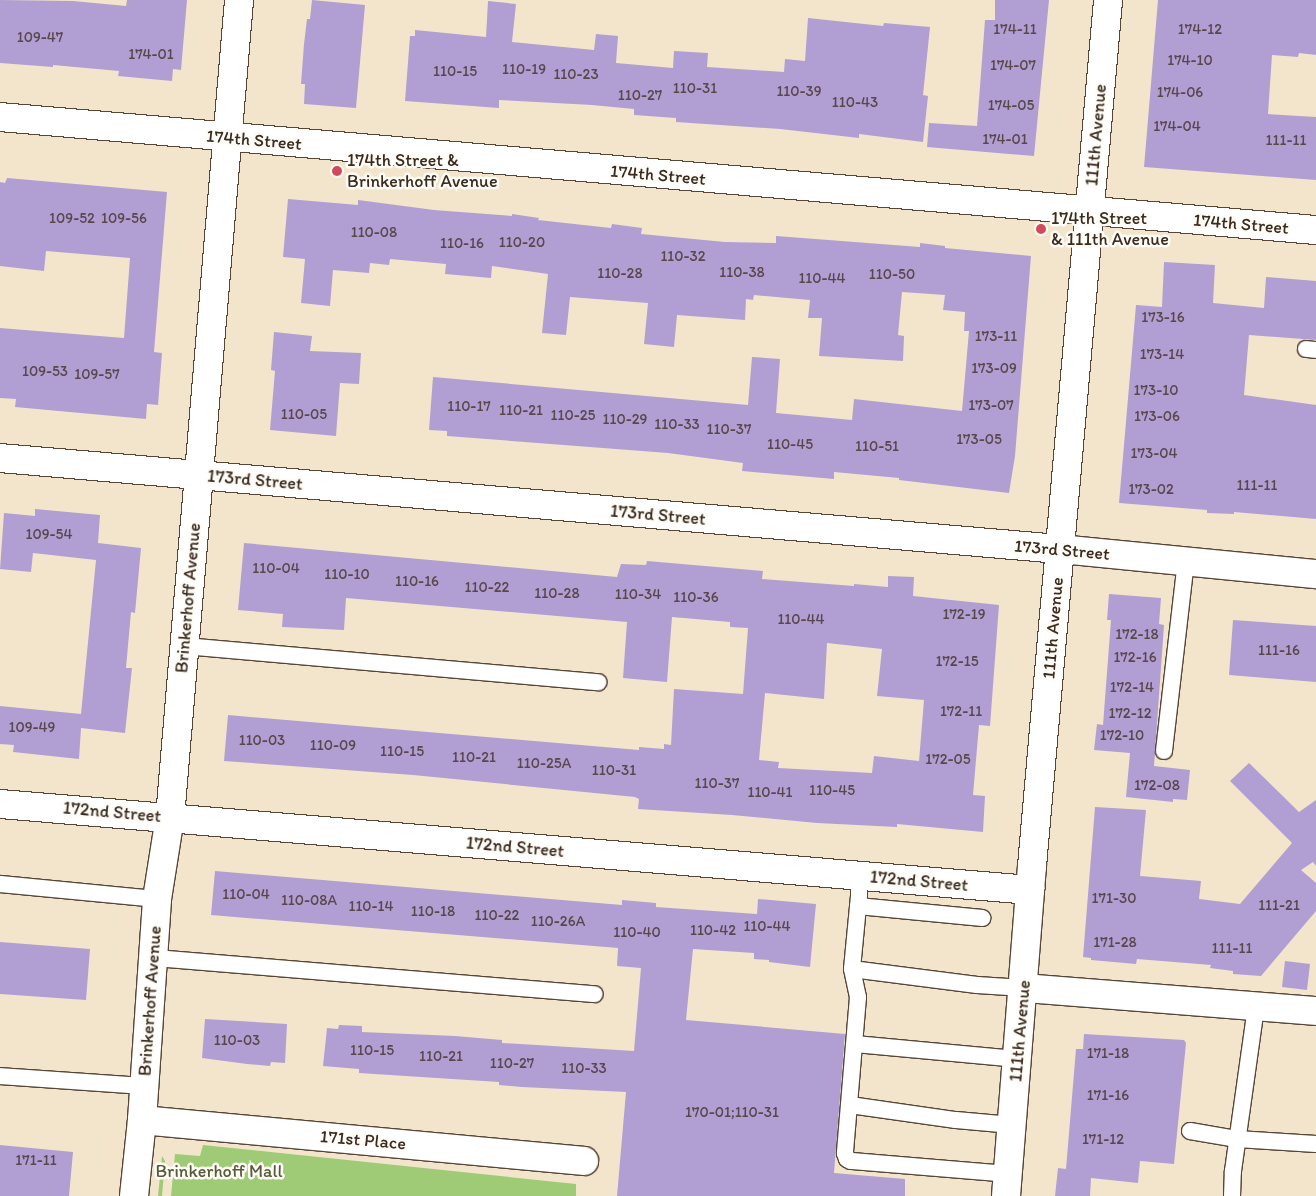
<!DOCTYPE html>
<style>
body{margin:0}
#map{position:relative;width:1316px;height:1196px;overflow:hidden;background:#f3e5cb;font-family:Itim,sans-serif}
div>[style]{position:absolute}
.green>*{inset:0;background:#9fcb77}
.building>*{inset:0;background:#b19fd3}
.roads{filter:drop-shadow(1px 0 #574638) drop-shadow(-1px 0 #574638) drop-shadow(0 1px #574638) drop-shadow(0 -1px #574638)}
.lane>*{height:16px;margin:-8px;padding:0 8px;transform-origin:8px;border-radius:8px;background:#fff}
.street>*{height:28px;margin:-14px;padding:0 14px;transform-origin:14px;border-radius:14px;background:#fff}
.dots>*{width:14px;height:14px;translate:-50% -50%;box-sizing:border-box;border:2px solid #fdfcf7;border-radius:50%}
span{translate:-50% -50%;white-space:nowrap;text-align:center;line-height:1.15;-webkit-text-stroke:5px #fdfcf7;paint-order:stroke}
.number-label{font-size:15px;color:#58474b}
.number-label span{-webkit-text-stroke-width:0}
.street-label{font-size:18px;color:#3b2a1e}
.poi-label{font-size:18px;color:#3b2a1e}
.left{translate:0 -50%;text-align:left}
.park-label{font-size:18px;color:#595a39}
</style>
<div id="map">
<div class="green">
<i style="clip-path:polygon(203px 1145px,576px 1184px,576px 1196px,171px 1196px,175px 1154px,200px 1156px)"></i>
<i style="clip-path:polygon(162px 1156px,165px 1161px,162px 1196px,158px 1196px)"></i>
</div>
<div class="building">
<i style="clip-path:polygon(0 0,73px 1px,126px 6px,127px 0,187px 0,181px 70px,173px 69px,172px 81px,118px 76px,119px 71px,53px 65px,53px 67px,0 63px)"></i>
<i style="clip-path:polygon(312px 0,365px 5px,356px 108px,304px 104px,305px 84px,301px 84px,304px 44px,307px 19px,310px 19px)"></i>
<i style="clip-path:polygon(995px 0,1049px 0,1034px 156px,927px 147px,929px 123px,977px 126px,985px 20px,995px 20px)"></i>
<i style="clip-path:polygon(1158px 0,1316px 0,1316px 55px,1299px 53px,1298px 57px,1272px 55px,1268px 114px,1316px 117px,1316px 180px,1144px 167px)"></i>
<i style="clip-path:polygon(488px 1px,516px 4px,512px 42px,594px 50px,596px 34px,618px 36px,616px 63px,673px 68px,674px 51px,708px 53px,707px 67px,784px 72px,785px 59px,805px 61px,808px 18px,883px 26px,884px 23px,930px 27px,923px 95px,928px 96px,923px 142px,859px 134px,859px 138px,780px 129px,676px 122px,676px 118px,634px 115px,634px 109px,592px 105px,499px 100px,499px 108px,405px 101px,410px 36px,415px 36px,415px 30px,486px 37px)"></i>
<i style="clip-path:polygon(7px 178px,167px 192px,154px 352px,162px 353px,158px 405px,147px 404px,146px 419px,15px 407px,16px 399px,0 398px,0 328px,124px 338px,130px 258px,46px 251px,44px 271px,0 266px,0 182px,5px 183px)"></i>
<i style="clip-path:polygon(288px 199px,358px 205px,358px 200px,434px 210px,512px 216px,512px 214px,539px 218px,538px 220px,611px 228px,612px 224px,642px 228px,641px 234px,725px 242px,776px 243px,776px 236px,920px 247px,920px 243px,945px 246px,945px 248px,1031px 256px,1015px 456px,1009px 493px,899px 480px,899px 478px,834px 472px,834px 479px,742px 471px,743px 463px,668px 453px,447px 436px,447px 431px,429px 430px,433px 377px,748px 405px,752px 357px,780px 359px,776px 413px,852px 420px,854px 399px,962px 411px,969px 331px,964px 331px,965px 312px,943px 310px,945px 295px,902px 292px,898px 335px,904px 336px,903px 361px,819px 356px,822px 318px,808px 318px,810px 300px,754px 295px,753px 300px,746px 299px,745px 320px,677px 315px,674px 347px,644px 344px,648px 303px,570px 297px,566px 335px,542px 333px,548px 274px,492px 266px,491px 278px,445px 274px,446px 264px,390px 259px,389px 265px,370px 263px,369px 273px,333px 270px,330px 306px,301px 303px,305px 259px,283px 257px)"></i>
<i style="clip-path:polygon(1164px 262px,1215px 265px,1213px 303px,1264px 308px,1266px 277px,1316px 281px,1316px 340px,1249px 335px,1244px 395px,1316px 405px,1316px 519px,1234px 512px,1234px 514px,1207px 513px,1207px 510px,1119px 503px,1136px 305px,1162px 307px)"></i>
<i style="clip-path:polygon(274px 332px,312px 336px,310px 351px,361px 353px,359px 384px,340px 383px,336px 436px,270px 430px,275px 371px,271px 370px)"></i>
<i style="clip-path:polygon(35px 509px,100px 515px,98px 543px,141px 548px,135px 613px,131px 612px,126px 668px,132px 668px,125px 733px,81px 728px,79px 759px,13px 752px,14px 745px,0 744px,0 706px,81px 714px,96px 560px,33px 553px,31px 572px,0 569px,4px 513px,35px 516px)"></i>
<i style="clip-path:polygon(evenodd,244px 543px,617px 577px,621px 564px,646px 565px,647px 561px,763px 571px,762px 579px,854px 586px,854px 584px,888px 587px,888px 576px,914px 577px,913px 596px,999px 605px,990px 726px,979px 725px,973px 795px,985px 796px,983px 832px,897px 824px,897px 827px,817px 823px,732px 815px,638px 809px,639px 799px,635px 797px,413px 775px,224px 761px,228px 715px,639px 750px,639px 747px,664px 749px,664px 744px,671px 745px,674px 689px,743px 694px,748px 628px,730px 627px,730px 622px,672px 617px,667px 682px,623px 678px,627px 622px,346px 598px,344px 630px,282px 627px,283px 614px,238px 610px,244px 543px,827px 643px,882px 649px,877px 696px,924px 700px,919px 761px,874px 756px,872px 773px,778px 768px,779px 762px,759px 760px,765px 693px,824px 699px,827px 643px)"></i>
<i style="clip-path:polygon(1109px 594px,1161px 598px,1159px 624px,1164px 625px,1154px 766px,1190px 770px,1187px 800px,1173px 799px,1173px 802px,1126px 797px,1130px 753px,1094px 750px,1097px 724px,1103px 725px,1111px 620px,1107px 620px)"></i>
<i style="clip-path:polygon(1233px 620px,1316px 626px,1316px 682px,1229px 675px)"></i>
<i style="clip-path:polygon(1249px 763px,1299px 812px,1316px 800px,1316px 866px,1313px 862px,1301px 870px,1316px 883px,1316px 911px,1261px 976px,1233px 974px,1233px 971px,1210px 968px,1211px 965px,1137px 959px,1136px 964px,1091px 960px,1091px 958px,1083px 957px,1095px 807px,1146px 810px,1140px 876px,1201px 881px,1199px 899px,1240px 904px,1292px 843px,1230px 781px)"></i>
<i style="clip-path:polygon(215px 871px,622px 905px,622px 900px,656px 903px,656px 907px,757px 914px,758px 899px,816px 904px,810px 967px,769px 962px,769px 960px,754px 959px,754px 953px,693px 949px,686px 1020px,845px 1034px,834px 1173px,905px 1179px,905px 1196px,617px 1196px,626px 1092px,522px 1087px,499px 1085px,499px 1082px,359px 1073px,359px 1069px,323px 1066px,327px 1028px,338px 1029px,339px 1025px,362px 1026px,362px 1032px,455px 1036px,502px 1040px,502px 1043px,634px 1051px,641px 968px,617px 966px,618px 948px,211px 915px)"></i>
<i style="clip-path:polygon(0 942px,90px 949px,86px 1000px,0 994px)"></i>
<i style="clip-path:polygon(1285px 961px,1310px 964px,1307px 990px,1282px 987px)"></i>
<i style="clip-path:polygon(205px 1019px,287px 1024px,285px 1063px,271px 1062px,270px 1066px,247px 1064px,202px 1058px)"></i>
<i style="clip-path:polygon(1084px 1034px,1184px 1040px,1186px 1043px,1174px 1164px,1140px 1161px,1138px 1183px,1091px 1178px,1090px 1196px,1055px 1196px,1058px 1168px,1066px 1169px,1076px 1049px,1083px 1049px)"></i>
<i style="clip-path:polygon(0 1145px,73px 1152px,69px 1196px,0 1196px)"></i>
</div>
<div class="roads">
<div class="lane">
<i style="left:1306px;top:349px;width:10px;rotate:6deg"></i>
<i style="left:184px;top:646px;width:416px;rotate:5deg"></i>
<i style="left:1164px;top:751px;width:191px;rotate:-83.4deg"></i>
<i style="left:859px;top:876px;width:20px;rotate:90deg"></i>
<i style="left:859px;top:896px;width:73px;rotate:95.5deg"></i>
<i style="left:852px;top:969px;width:29px;rotate:78deg"></i>
<i style="left:858px;top:997px;width:157px;rotate:94.8deg"></i>
<i style="left:845px;top:1153px;width:6px;rotate:72deg"></i>
<i style="left:847px;top:1159px;width:4px;rotate:27deg"></i>
<i style="left:851px;top:1161px;width:158px;rotate:4.7deg"></i>
<i style="left:0;top:884px;width:158px;rotate:5.5deg"></i>
<i style="left:858px;top:906px;width:125px;rotate:5.5deg"></i>
<i style="left:154px;top:958px;width:442px;rotate:4.7deg"></i>
<i style="left:852px;top:969px;width:126px;rotate:7.3deg"></i>
<i style="left:977px;top:985px;width:47px;rotate:3.7deg"></i>
<i style="left:855px;top:1044px;width:164px;rotate:5.3deg"></i>
<i style="left:0;top:1076px;width:143px;rotate:4deg"></i>
<i style="left:850px;top:1105px;width:107px;rotate:8.1deg"></i>
<i style="left:956px;top:1120px;width:56px;rotate:5.1deg"></i>
<i style="left:1190px;top:1131px;width:48px;rotate:9.7deg"></i>
<i style="left:1237px;top:1139px;width:79px;rotate:3.6deg"></i>
<i style="left:1232px;top:1196px;width:25px;rotate:-88deg"></i>
<i style="left:1233px;top:1171px;width:166px;rotate:-82deg"></i>
</div>
<div class="street">
<i style="left:0;top:117px;width:1321px;rotate:4.91deg"></i>
<i style="left:0;top:458px;width:1064px;rotate:4.91deg"></i>
<i style="left:1060px;top:549px;width:257px;rotate:5.6deg"></i>
<i style="left:0;top:804px;width:1034px;rotate:4.77deg"></i>
<i style="left:1024px;top:988px;width:293px;rotate:4.5deg"></i>
<i style="left:142px;top:1120px;width:444px;rotate:5.3deg"></i>
<i style="left:134px;top:1196px;width:76px;rotate:-84deg"></i>
<i style="left:142px;top:1120px;width:222px;rotate:-86.1deg"></i>
<i style="left:157px;top:899px;width:83px;rotate:-81deg"></i>
<i style="left:170px;top:817px;width:820px;rotate:-85.17deg"></i>
<i style="left:1006px;top:1196px;width:331px;rotate:-85.5deg"></i>
<i style="left:1032px;top:866px;width:869px;rotate:-84.98deg"></i>
</div>
</div>
<div class="dots">
<i style="left:337px;top:171px;background:#d1495b"></i>
<i style="left:1041px;top:229px;background:#d1495b"></i>
</div>
<div class="number-label">
<span style="left:1015px;top:30px">174-11</span>
<span style="left:1200px;top:30px">174-12</span>
<span style="left:40px;top:38px">109-47</span>
<span style="left:151px;top:55px">174-01</span>
<span style="left:1190px;top:61px">174-10</span>
<span style="left:1013px;top:66px">174-07</span>
<span style="left:524px;top:70px">110-19</span>
<span style="left:455px;top:72px">110-15</span>
<span style="left:576px;top:75px">110-23</span>
<span style="left:695px;top:89px">110-31</span>
<span style="left:799px;top:92px">110-39</span>
<span style="left:1180px;top:93px">174-06</span>
<span style="left:640px;top:96px">110-27</span>
<span style="left:855px;top:103px">110-43</span>
<span style="left:1011px;top:106px">174-05</span>
<span style="left:1177px;top:127px">174-04</span>
<span style="left:1005px;top:140px">174-01</span>
<span style="left:1286px;top:141px">111-11</span>
<span style="left:72px;top:219px">109-52</span>
<span style="left:124px;top:219px">109-56</span>
<span style="left:374px;top:233px">110-08</span>
<span style="left:522px;top:243px">110-20</span>
<span style="left:462px;top:244px">110-16</span>
<span style="left:683px;top:257px">110-32</span>
<span style="left:742px;top:273px">110-38</span>
<span style="left:620px;top:274px">110-28</span>
<span style="left:892px;top:275px">110-50</span>
<span style="left:822px;top:279px">110-44</span>
<span style="left:1163px;top:318px">173-16</span>
<span style="left:996px;top:337px">173-11</span>
<span style="left:1162px;top:355px">173-14</span>
<span style="left:994px;top:369px">173-09</span>
<span style="left:45px;top:372px">109-53</span>
<span style="left:97px;top:375px">109-57</span>
<span style="left:1156px;top:391px">173-10</span>
<span style="left:991px;top:406px">173-07</span>
<span style="left:469px;top:407px">110-17</span>
<span style="left:521px;top:411px">110-21</span>
<span style="left:304px;top:415px">110-05</span>
<span style="left:573px;top:416px">110-25</span>
<span style="left:1157px;top:417px">173-06</span>
<span style="left:625px;top:420px">110-29</span>
<span style="left:677px;top:425px">110-33</span>
<span style="left:729px;top:430px">110-37</span>
<span style="left:979px;top:440px">173-05</span>
<span style="left:790px;top:445px">110-45</span>
<span style="left:877px;top:447px">110-51</span>
<span style="left:1154px;top:454px">173-04</span>
<span style="left:1257px;top:486px">111-11</span>
<span style="left:1151px;top:490px">173-02</span>
<span style="left:49px;top:535px">109-54</span>
<span style="left:276px;top:569px">110-04</span>
<span style="left:347px;top:575px">110-10</span>
<span style="left:417px;top:582px">110-16</span>
<span style="left:487px;top:588px">110-22</span>
<span style="left:557px;top:594px">110-28</span>
<span style="left:638px;top:595px">110-34</span>
<span style="left:696px;top:598px">110-36</span>
<span style="left:964px;top:615px">172-19</span>
<span style="left:801px;top:620px">110-44</span>
<span style="left:1137px;top:635px">172-18</span>
<span style="left:1279px;top:651px">111-16</span>
<span style="left:1135px;top:658px">172-16</span>
<span style="left:957px;top:662px">172-15</span>
<span style="left:1132px;top:688px">172-14</span>
<span style="left:961px;top:712px">172-11</span>
<span style="left:1130px;top:714px">172-12</span>
<span style="left:32px;top:728px">109-49</span>
<span style="left:1122px;top:736px">172-10</span>
<span style="left:262px;top:741px">110-03</span>
<span style="left:333px;top:746px">110-09</span>
<span style="left:402px;top:752px">110-15</span>
<span style="left:474px;top:758px">110-21</span>
<span style="left:948px;top:760px">172-05</span>
<span style="left:544px;top:764px">110-25A</span>
<span style="left:614px;top:771px">110-31</span>
<span style="left:717px;top:784px">110-37</span>
<span style="left:1157px;top:786px">172-08</span>
<span style="left:832px;top:791px">110-45</span>
<span style="left:770px;top:793px">110-41</span>
<span style="left:246px;top:895px">110-04</span>
<span style="left:1114px;top:899px">171-30</span>
<span style="left:309px;top:901px">110-08A</span>
<span style="left:1279px;top:906px">111-21</span>
<span style="left:371px;top:907px">110-14</span>
<span style="left:433px;top:912px">110-18</span>
<span style="left:497px;top:916px">110-22</span>
<span style="left:558px;top:922px">110-26A</span>
<span style="left:767px;top:927px">110-44</span>
<span style="left:713px;top:931px">110-42</span>
<span style="left:637px;top:933px">110-40</span>
<span style="left:1115px;top:943px">171-28</span>
<span style="left:1232px;top:949px">111-11</span>
<span style="left:237px;top:1041px">110-03</span>
<span style="left:372px;top:1051px">110-15</span>
<span style="left:1108px;top:1054px">171-18</span>
<span style="left:441px;top:1057px">110-21</span>
<span style="left:512px;top:1064px">110-27</span>
<span style="left:584px;top:1069px">110-33</span>
<span style="left:1108px;top:1096px">171-16</span>
<span style="left:732px;top:1113px">170-01;110-31</span>
<span style="left:1103px;top:1140px">171-12</span>
<span style="left:36px;top:1161px">171-11</span>
</div>
<div class="street-label">
<span style="left:1096px;top:135px;rotate:-85deg">111th Avenue</span>
<span style="left:254px;top:140px;rotate:5deg">174th Street</span>
<span style="left:658px;top:175px;rotate:5deg">174th Street</span>
<span style="left:1241px;top:224px;rotate:5deg">174th Street</span>
<span style="left:255px;top:480px;rotate:5deg">173rd Street</span>
<span style="left:658px;top:515px;rotate:5deg">173rd Street</span>
<span style="left:1062px;top:550px;rotate:5deg">173rd Street</span>
<span style="left:188px;top:598px;rotate:-85deg">Brinkerhoff Avenue</span>
<span style="left:1053px;top:628px;rotate:-85deg">111th Avenue</span>
<span style="left:112px;top:812px;rotate:5deg">172nd Street</span>
<span style="left:515px;top:847px;rotate:5deg">172nd Street</span>
<span style="left:919px;top:881px;rotate:5deg">172nd Street</span>
<span style="left:150px;top:1001px;rotate:-86deg">Brinkerhoff Avenue</span>
<span style="left:1020px;top:1031px;rotate:-85deg">111th Avenue</span>
<span style="left:363px;top:1140px;rotate:5deg">171st Place</span>
</div>
<div class="poi-label">
<span class="left" style="left:347px;top:171px">174th Street &amp;<br>Brinkerhoff Avenue</span>
<span class="left" style="left:1051px;top:229px">174th Street<br>&amp; 111th Avenue</span>
</div>
<div class="park-label">
<span style="left:219px;top:1171px">Brinkerhoff Mall</span>
</div>
</div>
